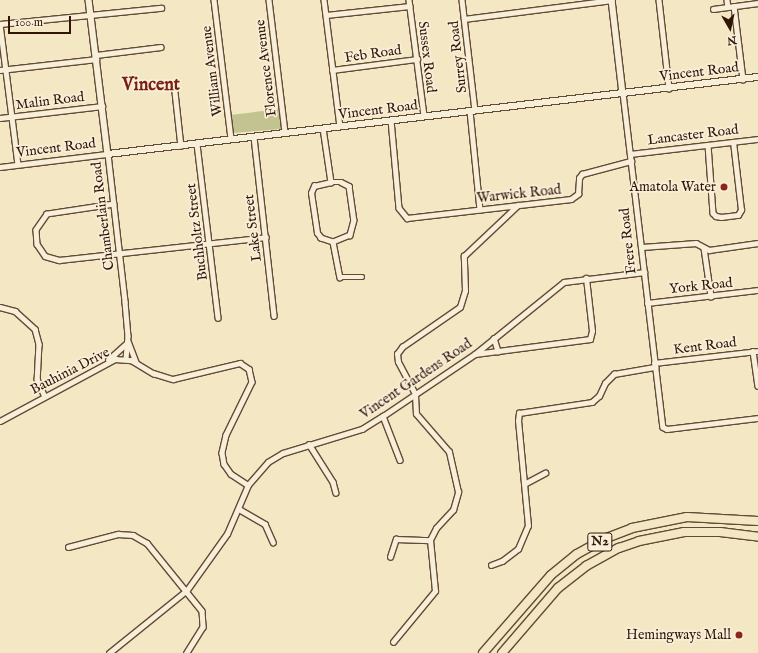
<!DOCTYPE html>
<style>
body{margin:0}
#map{position:relative;width:758px;height:653px;overflow:hidden;background:#f4e7c4;font-family:"IM FELL English",serif}
div>[style]{position:absolute}
.green>*{inset:0;background:#c2c390}
.roads{filter:drop-shadow(1px 0 #634a37) drop-shadow(-1px 0 #634a37) drop-shadow(0 1px #634a37) drop-shadow(0 -1px #634a37)}
.minor>*{height:4.5px;margin:-2.25px;padding:0 2.25px;transform-origin:2.25px;border-radius:2.25px;background:#f8efd9}
.tertiary>*{height:5.5px;margin:-2.75px;padding:0 2.75px;transform-origin:2.75px;border-radius:2.75px;background:#f8efd9}
.motorway>*{height:8px;margin:-4px;padding:0 4px;transform-origin:4px;border-radius:4px;background:#f4e7c4}
.dots>*{width:11px;height:11px;translate:-50% -50%;box-sizing:border-box;border:2px solid #f8efd9;border-radius:50%}
span{translate:-50% -50%;white-space:nowrap;text-align:center;line-height:1.15;-webkit-text-stroke:3.5px #f8efd9;paint-order:stroke}
.shield-label span{padding:1px 3px;background:#f8efd9;border:1px solid;border-radius:3px;-webkit-text-stroke-width:0}
.shield-label{font-size:13px;color:#331508;font-weight:700}
.street-label{font-size:14px;color:#331508}
.poi-label{font-size:14px;color:#331508}
.right{translate:-100% -50%;text-align:right}
.district-label{font-size:18px;color:#7a1f14;font-weight:700}
.north{position:absolute;left:710px;top:8px;width:40px;height:40px;-webkit-text-stroke:3px #f8efd9;paint-order:stroke;rotate:171deg;font-size:11px;font-weight:700;line-height:16px;text-align:center;color:#331508}
.north::after{content:'';display:block;margin:auto;width:14px;height:18px;background:#331508;clip-path:polygon(50% 0,100% 100%,50% 72%,0 100%)}
.scale{position:absolute;left:8px;top:16px;width:63px;height:18px;box-sizing:border-box;border:2px solid #331508;border-top:0;padding-left:5px;font-size:12px;line-height:14px;white-space:nowrap;color:#331508;-webkit-text-stroke:3px #f8efd9;paint-order:stroke}
</style>
<div id="map">
<div class="green">
<i style="clip-path:polygon(280px 109px,281px 129px,233px 133px,230px 115px)"></i>
</div>
<div class="roads">
<div class="minor">
<i style="left:214px;top:0;width:140px;rotate:83deg"></i>
<i style="left:269px;top:0;width:134px;rotate:83.1deg"></i>
<i style="left:324px;top:0;width:127px;rotate:82.8deg"></i>
<i style="left:409px;top:0;width:117px;rotate:82.6deg"></i>
<i style="left:462px;top:0;width:111px;rotate:83.3deg"></i>
<i style="left:659px;top:0;width:89px;rotate:83.5deg"></i>
<i style="left:727px;top:0;width:7px;rotate:82deg"></i>
<i style="left:734px;top:6px;width:74px;rotate:83deg"></i>
<i style="left:713px;top:9px;width:45px;rotate:-7.6deg"></i>
<i style="left:326px;top:15px;width:84px;rotate:-6.1deg"></i>
<i style="left:464px;top:19px;width:149px;rotate:-7.3deg"></i>
<i style="left:0;top:24px;width:162px;rotate:-5.7deg"></i>
<i style="left:0;top:24px;width:141px;rotate:82.7deg"></i>
<i style="left:96px;top:55px;width:65px;rotate:-7deg"></i>
<i style="left:0;top:70px;width:97px;rotate:-6.5deg"></i>
<i style="left:332px;top:70px;width:86px;rotate:-7.4deg"></i>
<i style="left:175px;top:92px;width:54px;rotate:83.7deg"></i>
<i style="left:623px;top:93px;width:336px;rotate:83.2deg"></i>
<i style="left:663px;top:427px;width:4px;rotate:27deg"></i>
<i style="left:667px;top:429px;width:92px;rotate:-6.9deg"></i>
<i style="left:470px;top:111px;width:99px;rotate:84.2deg"></i>
<i style="left:0;top:118px;width:103px;rotate:-6.7deg"></i>
<i style="left:391px;top:120px;width:88px;rotate:84.8deg"></i>
<i style="left:399px;top:208px;width:13px;rotate:51deg"></i>
<i style="left:407px;top:218px;width:165px;rotate:-6.6deg"></i>
<i style="left:571px;top:199px;width:9px;rotate:-36deg"></i>
<i style="left:578px;top:194px;width:16px;rotate:-86deg"></i>
<i style="left:579px;top:178px;width:5px;rotate:-53deg"></i>
<i style="left:582px;top:174px;width:51px;rotate:-14.9deg"></i>
<i style="left:323px;top:128px;width:55px;rotate:81.6deg"></i>
<i style="left:254px;top:137px;width:180px;rotate:83.6deg"></i>
<i style="left:197px;top:144px;width:175px;rotate:83.1deg"></i>
<i style="left:708px;top:145px;width:68px;rotate:85.8deg"></i>
<i style="left:713px;top:213px;width:4px;rotate:45deg"></i>
<i style="left:716px;top:216px;width:5px;rotate:11deg"></i>
<i style="left:721px;top:217px;width:17px;rotate:-7deg"></i>
<i style="left:738px;top:215px;width:6px;rotate:-59deg"></i>
<i style="left:741px;top:210px;width:68px;rotate:-96.7deg"></i>
<i style="left:630px;top:154px;width:129px;rotate:-6.7deg"></i>
<i style="left:0;top:167px;width:109px;rotate:-6.9deg"></i>
<i style="left:108px;top:154px;width:149px;rotate:83.4deg"></i>
<i style="left:125px;top:302px;width:34px;rotate:85deg"></i>
<i style="left:128px;top:336px;width:23px;rotate:95deg"></i>
<i style="left:331px;top:182px;width:10px"></i>
<i style="left:341px;top:182px;width:9px;rotate:27deg"></i>
<i style="left:349px;top:186px;width:34px;rotate:82deg"></i>
<i style="left:354px;top:220px;width:16px;rotate:105deg"></i>
<i style="left:350px;top:235px;width:18px;rotate:158deg"></i>
<i style="left:333px;top:242px;width:13px;rotate:-162deg"></i>
<i style="left:321px;top:238px;width:6px;rotate:-129deg"></i>
<i style="left:317px;top:233px;width:40px;rotate:-98.5deg"></i>
<i style="left:311px;top:193px;width:8px;rotate:-67deg"></i>
<i style="left:314px;top:186px;width:17px;rotate:-13deg"></i>
<i style="left:114px;top:204px;width:68px;rotate:171.5deg"></i>
<i style="left:47px;top:214px;width:19px;rotate:125deg"></i>
<i style="left:36px;top:230px;width:14px;rotate:86deg"></i>
<i style="left:37px;top:244px;width:14px;rotate:56deg"></i>
<i style="left:45px;top:256px;width:15px;rotate:16deg"></i>
<i style="left:59px;top:260px;width:208px;rotate:-6.3deg"></i>
<i style="left:333px;top:242px;width:36px;rotate:79deg"></i>
<i style="left:340px;top:277px;width:22px"></i>
<i style="left:642px;top:247px;width:54px;rotate:-4.2deg"></i>
<i style="left:696px;top:243px;width:15px;rotate:28deg"></i>
<i style="left:709px;top:250px;width:49px;rotate:-8.1deg"></i>
<i style="left:704px;top:248px;width:49px;rotate:81.7deg"></i>
<i style="left:647px;top:303px;width:112px;rotate:-6.7deg"></i>
<i style="left:0;top:307px;width:16px;rotate:15deg"></i>
<i style="left:15px;top:311px;width:27px;rotate:42deg"></i>
<i style="left:35px;top:329px;width:16px;rotate:75deg"></i>
<i style="left:39px;top:344px;width:35px;rotate:93deg"></i>
<i style="left:37px;top:379px;width:17px;rotate:66deg"></i>
<i style="left:494px;top:338px;width:14px;rotate:73deg"></i>
<i style="left:128px;top:341px;width:22px;rotate:69deg"></i>
<i style="left:753px;top:351px;width:35px;rotate:82deg"></i>
<i style="left:475px;top:354px;width:116px;rotate:-7.4deg"></i>
<i style="left:590px;top:339px;width:8px;rotate:-76deg"></i>
<i style="left:592px;top:331px;width:53px;rotate:-96.5deg"></i>
<i style="left:108px;top:360px;width:25px;rotate:-42deg"></i>
<i style="left:654px;top:363px;width:105px;rotate:-6.6deg"></i>
<i style="left:383px;top:416px;width:47px;rotate:68.9deg"></i>
<i style="left:0;top:421px;width:131px;rotate:-28.3deg"></i>
<i style="left:115px;top:359px;width:16px;rotate:4deg"></i>
<i style="left:131px;top:360px;width:26px;rotate:31deg"></i>
<i style="left:153px;top:373px;width:21px;rotate:17deg"></i>
<i style="left:173px;top:379px;width:69px;rotate:-13.4deg"></i>
<i style="left:240px;top:363px;width:11px;rotate:34deg"></i>
<i style="left:249px;top:369px;width:13px;rotate:77deg"></i>
<i style="left:252px;top:382px;width:59px;rotate:116.1deg"></i>
<i style="left:226px;top:435px;width:18px;rotate:103deg"></i>
<i style="left:222px;top:453px;width:11px;rotate:80deg"></i>
<i style="left:224px;top:464px;width:12px;rotate:55deg"></i>
<i style="left:231px;top:474px;width:20px;rotate:33deg"></i>
<i style="left:309px;top:444px;width:45px;rotate:57.7deg"></i>
<i style="left:333px;top:482px;width:11px;rotate:75deg"></i>
<i style="left:524px;top:484px;width:24px;rotate:-28deg"></i>
<i style="left:239px;top:509px;width:30px;rotate:30deg"></i>
<i style="left:265px;top:524px;width:20px;rotate:66deg"></i>
<i style="left:68px;top:547px;width:52px;rotate:-14.6deg"></i>
<i style="left:118px;top:534px;width:15px;rotate:4deg"></i>
<i style="left:133px;top:535px;width:16px;rotate:30deg"></i>
<i style="left:147px;top:543px;width:87px;rotate:51deg"></i>
<i style="left:202px;top:611px;width:16px;rotate:86deg"></i>
<i style="left:203px;top:627px;width:31px;rotate:122deg"></i>
<i style="left:390px;top:557px;width:19px;rotate:-72deg"></i>
<i style="left:396px;top:539px;width:34px;rotate:2deg"></i>
<i style="left:491px;top:565px;width:12px;rotate:-20deg"></i>
<i style="left:502px;top:561px;width:20px;rotate:-37deg"></i>
<i style="left:518px;top:549px;width:25px;rotate:-67deg"></i>
<i style="left:528px;top:526px;width:105px;rotate:-95.4deg"></i>
<i style="left:518px;top:421px;width:8px;rotate:-83deg"></i>
<i style="left:519px;top:413px;width:74px;rotate:-8.6deg"></i>
<i style="left:592px;top:402px;width:9px;rotate:-41deg"></i>
<i style="left:599px;top:396px;width:14px;rotate:-65deg"></i>
<i style="left:605px;top:383px;width:13px;rotate:-45deg"></i>
<i style="left:614px;top:374px;width:42px;rotate:-9.7deg"></i>
<i style="left:393px;top:642px;width:66px;rotate:-50.5deg"></i>
<i style="left:435px;top:591px;width:51px;rotate:-95.6deg"></i>
<i style="left:430px;top:540px;width:13px;rotate:-63deg"></i>
<i style="left:436px;top:528px;width:25px;rotate:-47deg"></i>
<i style="left:453px;top:510px;width:19px;rotate:-74deg"></i>
<i style="left:458px;top:492px;width:41px;rotate:-102.7deg"></i>
<i style="left:449px;top:452px;width:50px;rotate:-131deg"></i>
<i style="left:416px;top:414px;width:20px;rotate:-93deg"></i>
<i style="left:415px;top:394px;width:36px;rotate:-118deg"></i>
<i style="left:398px;top:362px;width:8px;rotate:-97deg"></i>
<i style="left:397px;top:354px;width:9px;rotate:-54deg"></i>
<i style="left:402px;top:347px;width:70px;rotate:-34.6deg"></i>
<i style="left:460px;top:307px;width:17px;rotate:-73deg"></i>
<i style="left:465px;top:291px;width:35px;rotate:-92deg"></i>
<i style="left:464px;top:256px;width:74px;rotate:-43.4deg"></i>
<i style="left:109px;top:653px;width:100px;rotate:-38.9deg"></i>
<i style="left:187px;top:590px;width:69px;rotate:-54.5deg"></i>
<i style="left:227px;top:534px;width:53px;rotate:-66.8deg"></i>
<i style="left:248px;top:485px;width:30px;rotate:-49deg"></i>
<i style="left:268px;top:462px;width:17px;rotate:-31deg"></i>
<i style="left:283px;top:453px;width:83px;rotate:-16.9deg"></i>
<i style="left:362px;top:429px;width:25px;rotate:-32deg"></i>
<i style="left:383px;top:416px;width:111px;rotate:-34deg"></i>
<i style="left:475px;top:354px;width:114px;rotate:-39deg"></i>
<i style="left:564px;top:282px;width:81px;rotate:-7.1deg"></i>
</div>
<div class="tertiary">
<i style="left:89px;top:0;width:155px;rotate:83deg"></i>
<i style="left:108px;top:154px;width:655px;rotate:-6.76deg"></i>
<i style="left:612px;top:0;width:94px;rotate:83.3deg"></i>
</div>
<div class="motorway">
<i style="left:483px;top:653px;width:103px;rotate:-48.9deg"></i>
<i style="left:551px;top:575px;width:33px;rotate:-39deg"></i>
<i style="left:577px;top:554px;width:31px;rotate:-29deg"></i>
<i style="left:604px;top:539px;width:30px;rotate:-21deg"></i>
<i style="left:632px;top:528px;width:56px;rotate:-11.3deg"></i>
<i style="left:687px;top:517px;width:71px;rotate:3.2deg"></i>
<i style="left:502px;top:653px;width:86px;rotate:-49.3deg"></i>
<i style="left:558px;top:588px;width:36px;rotate:-38deg"></i>
<i style="left:586px;top:566px;width:38px;rotate:-29deg"></i>
<i style="left:619px;top:548px;width:21px;rotate:-19deg"></i>
<i style="left:639px;top:541px;width:46px;rotate:-11.3deg"></i>
<i style="left:684px;top:532px;width:36px"></i>
<i style="left:720px;top:532px;width:38px;rotate:7deg"></i>
</div>
</div>
<div class="dots">
<i style="left:724px;top:187px;background:#8f2418"></i>
<i style="left:739px;top:635px;background:#8f2418"></i>
</div>
<div class="shield-label">
<span style="left:600px;top:542px">N2</span>
</div>
<div class="street-label">
<span style="left:373px;top:54px;rotate:-8deg">Feb Road</span>
<span style="left:427px;top:57px;rotate:83deg">Sussex Road</span>
<span style="left:458px;top:57px;rotate:-97deg">Surrey Road</span>
<span style="left:266px;top:68px;rotate:-97deg">Florence Avenue</span>
<span style="left:212px;top:71px;rotate:-97deg">William Avenue</span>
<span style="left:699px;top:72px;rotate:-7deg">Vincent Road</span>
<span style="left:50px;top:101px;rotate:-7deg">Malin Road</span>
<span style="left:378px;top:110px;rotate:-7deg">Vincent Road</span>
<span style="left:693px;top:135px;rotate:-7deg">Lancaster Road</span>
<span style="left:56px;top:148px;rotate:-7deg">Vincent Road</span>
<span style="left:519px;top:194px;rotate:-6deg">Warwick Road</span>
<span style="left:103px;top:216px;rotate:-97deg">Chamberlain Road</span>
<span style="left:253px;top:228px;rotate:-97deg">Lake Street</span>
<span style="left:197px;top:232px;rotate:-97deg">Buchholtz Street</span>
<span style="left:628px;top:241px;rotate:-96deg">Frere Road</span>
<span style="left:701px;top:286px;rotate:-6deg">York Road</span>
<span style="left:705px;top:346px;rotate:-7deg">Kent Road</span>
<span style="left:70px;top:371px;rotate:-27deg">Bauhinia Drive</span>
<span style="left:416px;top:379px;rotate:-34deg">Vincent Gardens Road</span>
</div>
<div class="poi-label">
<span class="right" style="left:716px;top:187px">Amatola Water</span>
<span class="right" style="left:731px;top:635px">Hemingways Mall</span>
</div>
<div class="district-label">
<span style="left:151px;top:86px">Vincent</span>
</div>
<div class="north">N</div>
<div class="scale">100 m</div>
</div>
